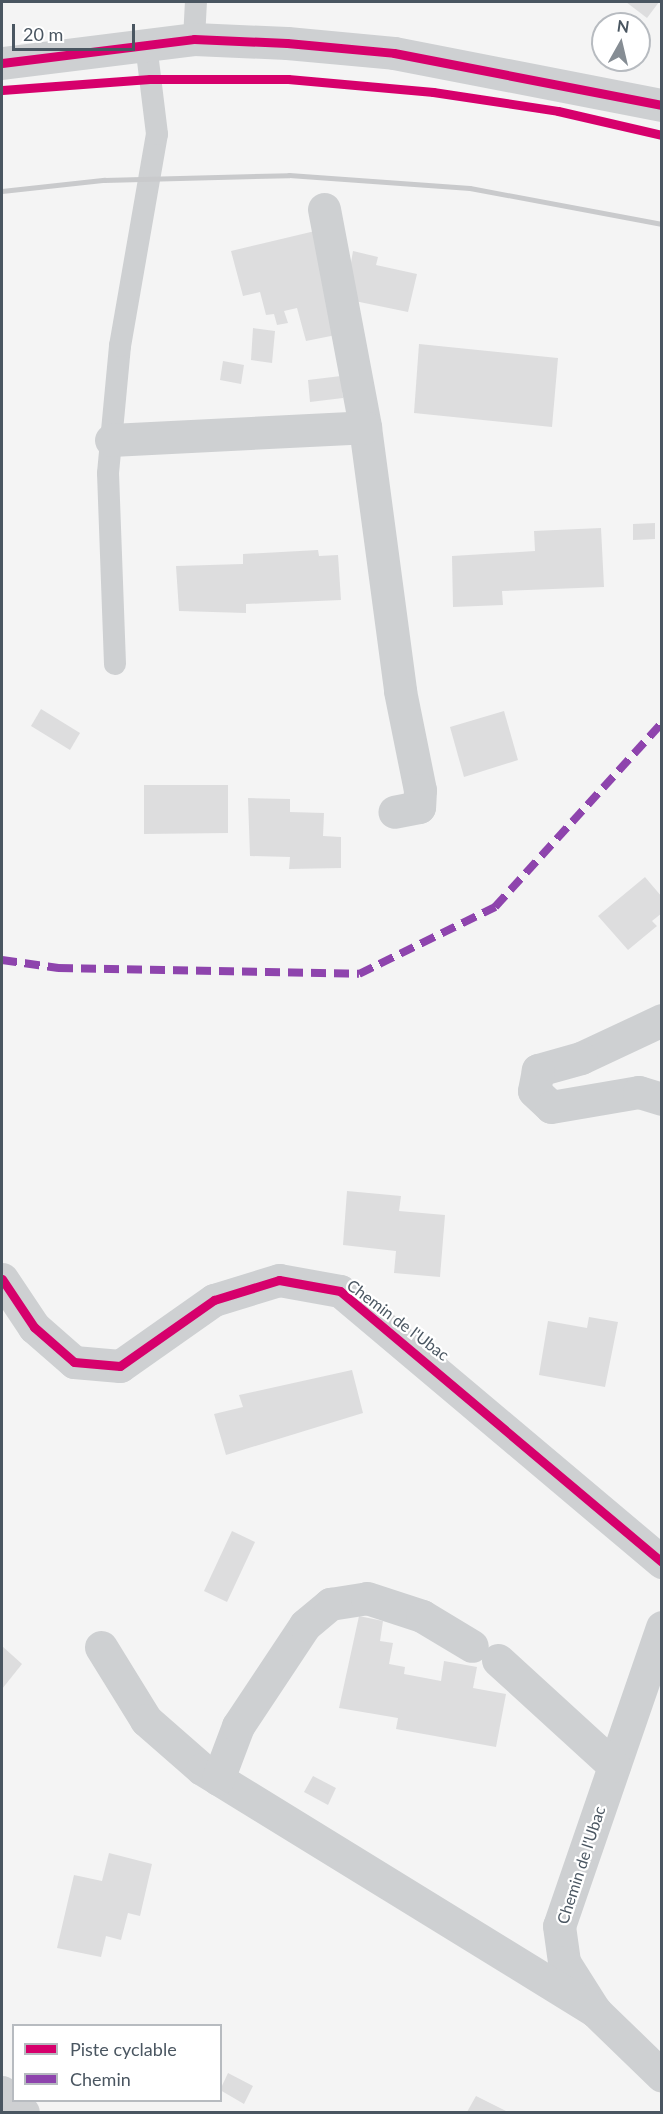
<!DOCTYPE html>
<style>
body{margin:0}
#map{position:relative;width:663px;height:2114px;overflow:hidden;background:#f4f4f4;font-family:Lato,sans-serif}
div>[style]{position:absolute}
.building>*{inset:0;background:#ddddde}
.service>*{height:22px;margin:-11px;padding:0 11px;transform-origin:11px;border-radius:11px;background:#ced0d2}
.minor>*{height:33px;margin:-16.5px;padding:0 16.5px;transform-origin:16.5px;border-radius:16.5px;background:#ced0d2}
.rail>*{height:4.5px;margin:-2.25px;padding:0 2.25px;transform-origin:2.25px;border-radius:2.25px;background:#c9cacc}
.quiet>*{height:8px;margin-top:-4px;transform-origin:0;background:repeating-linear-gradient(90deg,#8e44ad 0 15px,transparent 0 23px)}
.cycleway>*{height:9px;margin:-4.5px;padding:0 4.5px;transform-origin:4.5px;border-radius:4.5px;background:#d6006c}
span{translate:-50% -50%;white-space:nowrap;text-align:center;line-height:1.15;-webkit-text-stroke:4.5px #fff;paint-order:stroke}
.street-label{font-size:16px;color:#4a5661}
.frame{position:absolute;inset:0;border:3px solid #4a5661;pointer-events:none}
.legend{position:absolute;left:12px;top:2024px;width:210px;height:78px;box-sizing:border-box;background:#fff;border:2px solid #b7bbc0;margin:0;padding:8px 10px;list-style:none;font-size:18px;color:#4a5661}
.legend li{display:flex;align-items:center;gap:12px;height:30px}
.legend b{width:30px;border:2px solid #b7bbc0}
.north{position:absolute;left:591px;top:12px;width:60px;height:60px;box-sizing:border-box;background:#fff;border:2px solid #b7bbc0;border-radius:50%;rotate:8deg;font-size:16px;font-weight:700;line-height:24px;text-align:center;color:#4a5661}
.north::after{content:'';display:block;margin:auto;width:21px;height:27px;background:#868d94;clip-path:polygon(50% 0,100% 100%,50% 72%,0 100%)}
.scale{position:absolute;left:12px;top:24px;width:123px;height:27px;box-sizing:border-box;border:3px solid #4a5661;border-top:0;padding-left:8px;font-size:18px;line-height:21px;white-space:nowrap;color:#4a5661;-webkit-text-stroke:4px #fff;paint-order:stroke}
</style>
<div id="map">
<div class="building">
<i style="clip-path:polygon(626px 2px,659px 2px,647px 18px)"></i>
<i style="clip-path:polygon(315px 231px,341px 334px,306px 341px,297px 308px,284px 311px,288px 323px,277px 325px,274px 314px,266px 315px,260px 292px,243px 296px,231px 251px)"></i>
<i style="clip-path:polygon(353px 251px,378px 257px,376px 265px,417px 274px,408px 312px,345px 299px)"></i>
<i style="clip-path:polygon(253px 328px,275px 331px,272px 363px,251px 360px)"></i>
<i style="clip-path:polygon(419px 344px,558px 358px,552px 427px,414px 413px)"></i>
<i style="clip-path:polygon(223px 361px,244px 365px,241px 384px,220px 380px)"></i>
<i style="clip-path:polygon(341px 376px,343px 398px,310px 402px,308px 380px)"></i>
<i style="clip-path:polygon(655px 523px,655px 539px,633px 540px,633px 524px)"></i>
<i style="clip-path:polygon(601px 528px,604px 587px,502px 591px,503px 605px,453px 607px,452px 556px,535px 551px,534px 531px)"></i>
<i style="clip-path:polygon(318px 550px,319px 556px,338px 555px,341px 600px,246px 604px,246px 613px,179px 611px,176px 566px,243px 564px,243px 554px)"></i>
<i style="clip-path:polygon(41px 709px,80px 733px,70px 750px,31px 726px)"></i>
<i style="clip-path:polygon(504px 711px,518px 760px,464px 777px,450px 727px)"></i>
<i style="clip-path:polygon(144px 785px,228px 785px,228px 833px,144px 834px)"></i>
<i style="clip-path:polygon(248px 798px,290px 799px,290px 812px,324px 813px,323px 836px,341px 837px,341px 868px,289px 869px,290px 857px,250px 856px)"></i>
<i style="clip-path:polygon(645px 877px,662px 897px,662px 913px,652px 921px,657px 926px,628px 950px,598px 916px)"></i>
<i style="clip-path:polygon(347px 1191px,401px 1196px,399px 1211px,445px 1215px,440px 1277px,394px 1273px,396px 1251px,343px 1245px)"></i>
<i style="clip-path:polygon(589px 1317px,618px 1322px,605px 1387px,539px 1375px,548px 1321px,587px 1328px)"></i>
<i style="clip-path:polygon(352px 1370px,363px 1413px,226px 1455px,214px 1414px,243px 1407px,239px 1395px)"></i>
<i style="clip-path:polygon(232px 1531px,255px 1542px,227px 1602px,204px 1591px)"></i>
<i style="clip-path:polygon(359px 1616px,383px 1621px,380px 1641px,393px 1643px,389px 1664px,405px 1667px,404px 1674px,441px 1681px,444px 1661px,477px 1667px,473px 1688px,506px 1694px,496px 1747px,396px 1729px,398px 1718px,339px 1708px)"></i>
<i style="clip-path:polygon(2px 1646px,22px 1664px,2px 1689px)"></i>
<i style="clip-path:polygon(313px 1776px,336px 1788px,328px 1805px,304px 1792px)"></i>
<i style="clip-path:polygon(109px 1853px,152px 1864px,140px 1916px,128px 1913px,121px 1940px,106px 1936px,101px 1957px,57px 1948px,74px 1875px,102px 1881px)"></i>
<i style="clip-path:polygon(228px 2073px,253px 2086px,244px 2104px,220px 2090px)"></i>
<i style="clip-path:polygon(476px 2096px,508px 2112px,467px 2112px)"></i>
</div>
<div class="service">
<i style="left:194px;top:39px;width:37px;rotate:-87deg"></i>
<i style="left:115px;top:664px;width:191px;rotate:-92.1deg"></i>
<i style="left:108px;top:473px;width:128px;rotate:-84.6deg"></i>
<i style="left:120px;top:346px;width:215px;rotate:-80.1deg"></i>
<i style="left:157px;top:134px;width:91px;rotate:-97deg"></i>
</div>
<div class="minor">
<i style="left:2px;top:63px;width:193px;rotate:-7.1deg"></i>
<i style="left:194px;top:39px;width:93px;rotate:2.5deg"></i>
<i style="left:287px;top:43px;width:107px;rotate:5.3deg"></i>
<i style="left:394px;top:53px;width:273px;rotate:11deg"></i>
<i style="left:324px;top:209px;width:222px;rotate:79.3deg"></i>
<i style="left:365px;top:427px;width:266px;rotate:82.4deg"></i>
<i style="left:400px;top:691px;width:101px;rotate:78.6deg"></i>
<i style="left:420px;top:790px;width:17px;rotate:93deg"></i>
<i style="left:419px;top:807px;width:25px;rotate:169deg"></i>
<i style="left:111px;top:440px;width:254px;rotate:-2.9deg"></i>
<i style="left:662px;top:1020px;width:89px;rotate:154.9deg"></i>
<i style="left:581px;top:1058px;width:45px;rotate:164.4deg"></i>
<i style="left:538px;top:1070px;width:21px;rotate:101deg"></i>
<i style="left:534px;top:1091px;width:23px;rotate:43deg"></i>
<i style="left:551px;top:1107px;width:89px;rotate:-9.7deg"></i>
<i style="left:639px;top:1092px;width:24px;rotate:17deg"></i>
<i style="left:2px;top:1279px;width:58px;rotate:56.3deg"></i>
<i style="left:34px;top:1327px;width:53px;rotate:41.2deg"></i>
<i style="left:74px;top:1362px;width:46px;rotate:5deg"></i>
<i style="left:120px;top:1366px;width:115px;rotate:-35.1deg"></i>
<i style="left:214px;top:1300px;width:68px;rotate:-17.1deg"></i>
<i style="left:279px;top:1280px;width:62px;rotate:10.2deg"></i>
<i style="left:340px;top:1291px;width:421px;rotate:40.1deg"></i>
<i style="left:662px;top:1627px;width:316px;rotate:109deg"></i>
<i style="left:559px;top:1926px;width:36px;rotate:82deg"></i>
<i style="left:564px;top:1962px;width:58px;rotate:57.7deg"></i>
<i style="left:595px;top:2011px;width:93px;rotate:44.1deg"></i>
<i style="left:101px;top:1647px;width:86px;rotate:58.3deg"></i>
<i style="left:146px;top:1720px;width:74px;rotate:41.2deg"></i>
<i style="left:202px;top:1769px;width:462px;rotate:31.6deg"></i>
<i style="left:498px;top:1660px;width:157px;rotate:42.4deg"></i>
<i style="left:218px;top:1779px;width:57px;rotate:-69.3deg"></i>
<i style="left:238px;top:1726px;width:121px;rotate:-56.4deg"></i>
<i style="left:305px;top:1625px;width:33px;rotate:-40deg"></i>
<i style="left:330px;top:1604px;width:37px;rotate:-9deg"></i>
<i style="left:367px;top:1598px;width:58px;rotate:18.1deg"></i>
<i style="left:422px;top:1616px;width:58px;rotate:31deg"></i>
<i style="left:2px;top:2092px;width:29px;rotate:44deg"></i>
</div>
<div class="rail">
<i style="left:2px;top:191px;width:103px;rotate:-6.2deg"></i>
<i style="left:104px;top:180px;width:185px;rotate:-1.5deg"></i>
<i style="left:289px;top:175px;width:181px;rotate:4.1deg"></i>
<i style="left:470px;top:188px;width:195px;rotate:10.6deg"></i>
</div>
<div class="quiet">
<i style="left:2px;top:960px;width:57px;rotate:8.1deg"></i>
<i style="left:58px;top:968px;width:301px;rotate:1.1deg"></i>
<i style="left:359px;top:974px;width:152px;rotate:-26.2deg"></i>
<i style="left:495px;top:907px;width:248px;rotate:-47.8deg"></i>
</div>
<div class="cycleway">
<i style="left:2px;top:63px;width:193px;rotate:-7.1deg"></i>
<i style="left:194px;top:39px;width:93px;rotate:2.5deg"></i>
<i style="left:287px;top:43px;width:107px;rotate:5.3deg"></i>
<i style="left:394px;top:53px;width:273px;rotate:11deg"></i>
<i style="left:2px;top:90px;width:148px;rotate:-4.3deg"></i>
<i style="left:150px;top:79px;width:138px"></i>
<i style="left:288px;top:79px;width:146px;rotate:5.1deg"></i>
<i style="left:433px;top:92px;width:126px;rotate:8.6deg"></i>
<i style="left:558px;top:111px;width:107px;rotate:13deg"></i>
<i style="left:2px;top:1279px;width:58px;rotate:56.3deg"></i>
<i style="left:34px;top:1327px;width:53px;rotate:41.2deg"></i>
<i style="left:74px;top:1362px;width:46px;rotate:5deg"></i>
<i style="left:120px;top:1366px;width:115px;rotate:-35.1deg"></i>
<i style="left:214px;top:1300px;width:68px;rotate:-17.1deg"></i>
<i style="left:279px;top:1280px;width:62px;rotate:10.2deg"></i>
<i style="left:340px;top:1291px;width:421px;rotate:40.1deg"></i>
</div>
<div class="street-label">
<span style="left:398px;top:1320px;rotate:37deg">Chemin de l'Ubac</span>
<span style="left:581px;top:1865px;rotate:-72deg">Chemin de l'Ubac</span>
</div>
<div class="frame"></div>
<ul class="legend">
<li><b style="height:8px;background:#d6006c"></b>Piste cyclable</li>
<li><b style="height:8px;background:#8e44ad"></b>Chemin</li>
</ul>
<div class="north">N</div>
<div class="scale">20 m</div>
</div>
